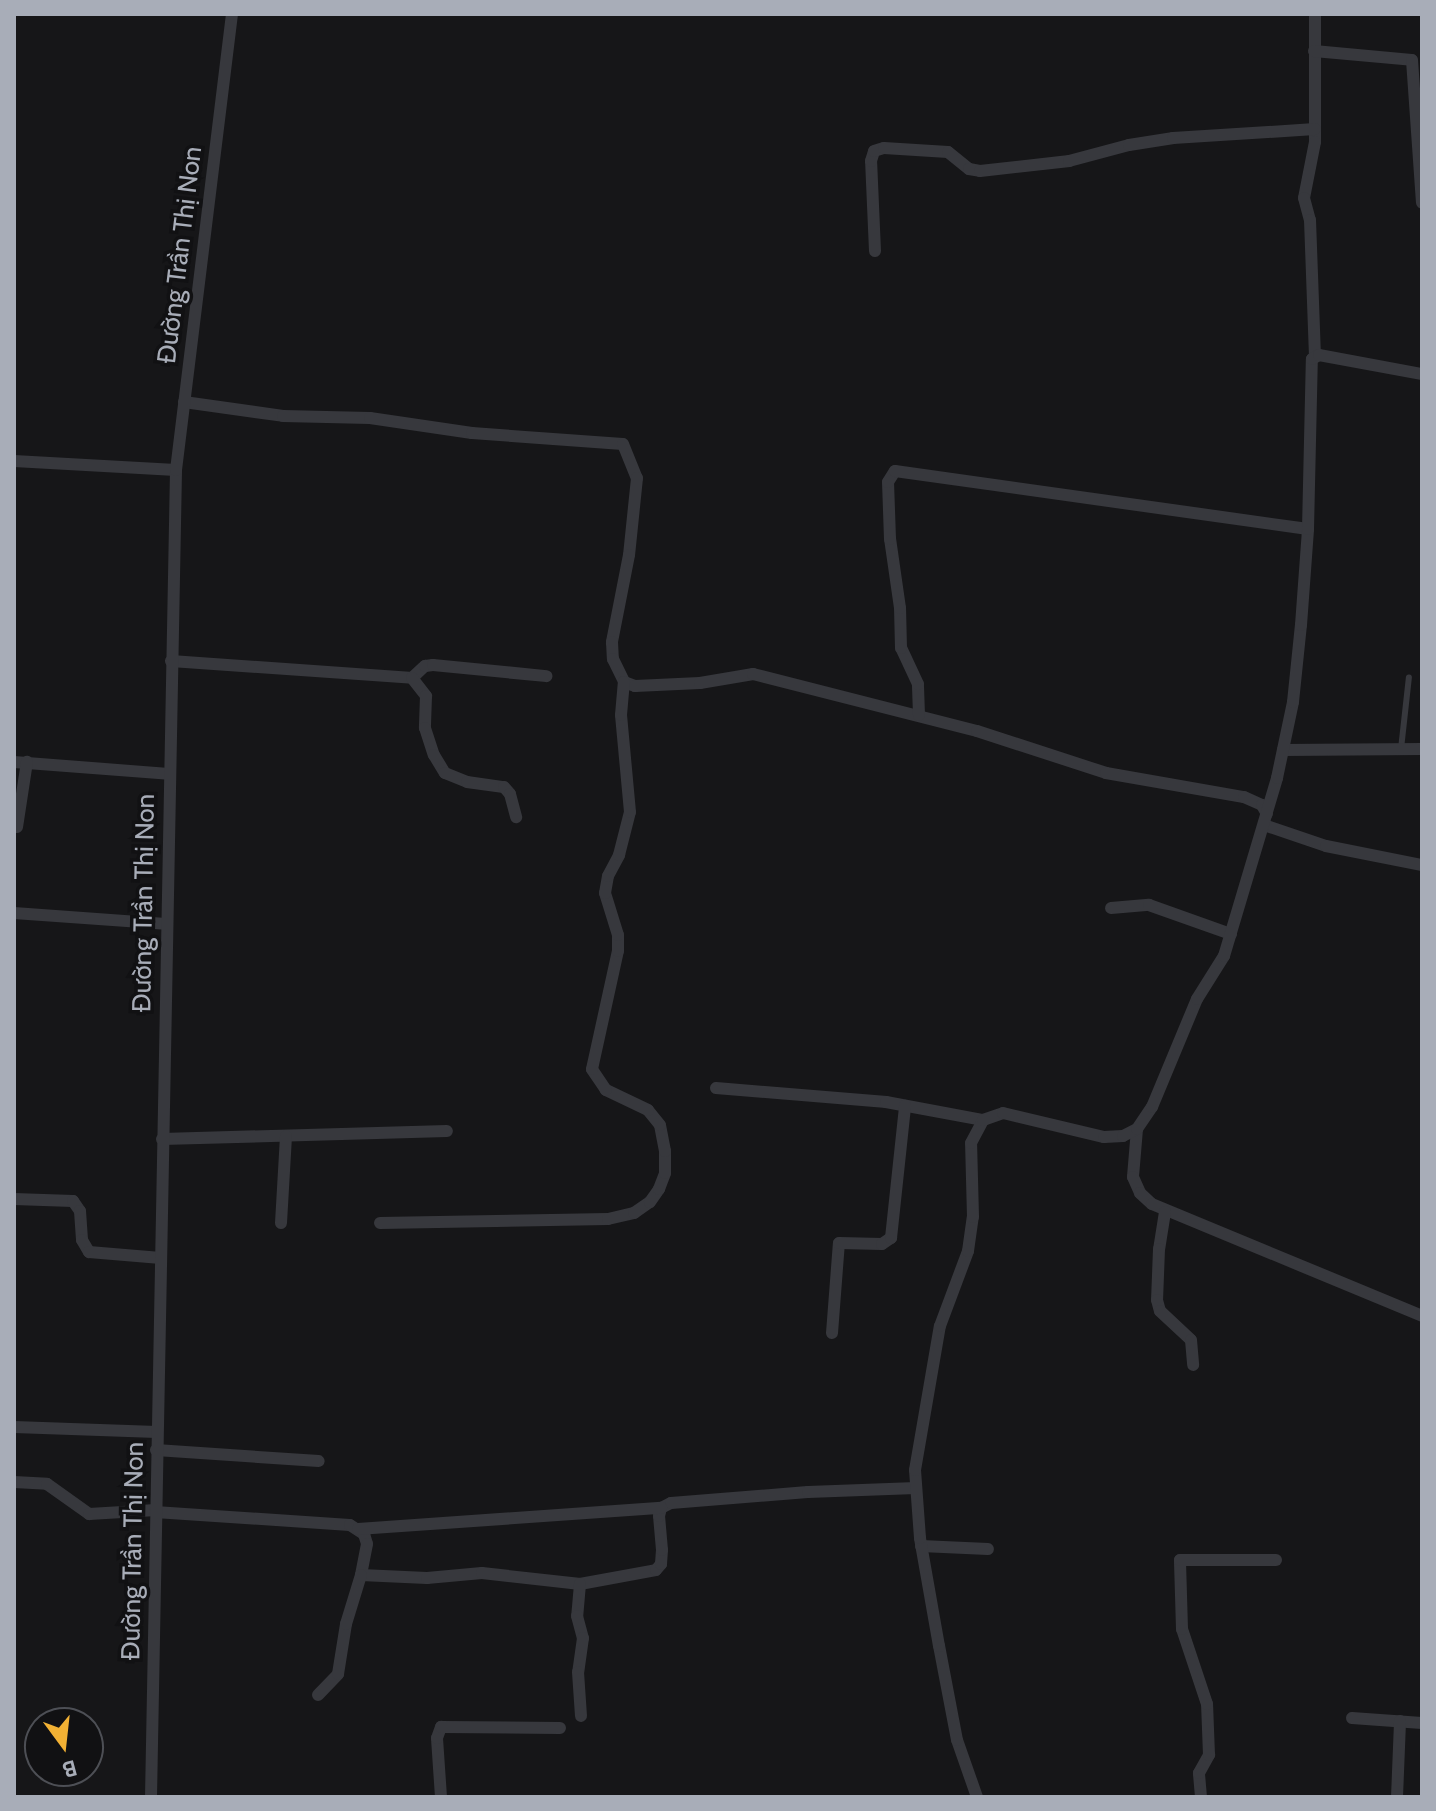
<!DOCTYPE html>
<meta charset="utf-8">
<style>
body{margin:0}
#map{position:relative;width:1436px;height:1811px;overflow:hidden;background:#161618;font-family:Cabin,sans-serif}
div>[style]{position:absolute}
.service>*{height:6px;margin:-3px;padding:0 3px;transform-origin:3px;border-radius:3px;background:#37383d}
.minor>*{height:12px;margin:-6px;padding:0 6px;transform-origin:6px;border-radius:6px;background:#37383d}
span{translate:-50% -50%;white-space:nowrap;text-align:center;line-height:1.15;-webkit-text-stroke:7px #111113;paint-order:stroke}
.street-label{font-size:26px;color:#a8adb8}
.frame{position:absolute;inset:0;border:16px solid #a8adb8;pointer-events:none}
.north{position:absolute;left:24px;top:1707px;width:80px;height:80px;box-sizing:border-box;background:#111113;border:2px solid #4d4f55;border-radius:50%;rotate:165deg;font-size:22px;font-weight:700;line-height:32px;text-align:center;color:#a8adb8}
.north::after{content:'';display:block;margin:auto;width:28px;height:36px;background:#f2b134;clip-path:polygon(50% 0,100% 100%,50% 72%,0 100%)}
</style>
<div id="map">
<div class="service">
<i style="left:1401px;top:749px;width:72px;rotate:-83.7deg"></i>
</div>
<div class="minor">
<i style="left:1315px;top:14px;width:128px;rotate:90deg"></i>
<i style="left:1315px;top:142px;width:57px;rotate:101.1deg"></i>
<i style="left:1304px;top:198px;width:23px;rotate:75deg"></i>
<i style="left:1310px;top:220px;width:136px;rotate:87.9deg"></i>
<i style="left:1314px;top:51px;width:98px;rotate:5.2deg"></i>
<i style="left:1412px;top:60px;width:143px;rotate:86deg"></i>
<i style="left:875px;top:251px;width:90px;rotate:-92.5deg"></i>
<i style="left:871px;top:161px;width:10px;rotate:-73deg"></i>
<i style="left:874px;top:151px;width:10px;rotate:-17deg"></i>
<i style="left:884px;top:148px;width:64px;rotate:3.6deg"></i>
<i style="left:948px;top:152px;width:27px;rotate:39deg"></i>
<i style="left:969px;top:169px;width:11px;rotate:10deg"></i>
<i style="left:980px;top:171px;width:90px;rotate:-6.4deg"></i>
<i style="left:1069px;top:161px;width:62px;rotate:-14.9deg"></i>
<i style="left:1129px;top:145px;width:45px;rotate:-9deg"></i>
<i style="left:1173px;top:138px;width:142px;rotate:-3.6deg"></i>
<i style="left:184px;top:402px;width:100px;rotate:8deg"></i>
<i style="left:283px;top:416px;width:87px;rotate:1.3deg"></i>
<i style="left:370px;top:418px;width:103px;rotate:8.4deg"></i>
<i style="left:472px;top:433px;width:151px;rotate:4.2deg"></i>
<i style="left:623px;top:444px;width:37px;rotate:68deg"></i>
<i style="left:637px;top:478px;width:77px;rotate:95.9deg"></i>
<i style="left:629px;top:555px;width:89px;rotate:101.1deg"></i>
<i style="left:612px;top:642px;width:17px;rotate:87deg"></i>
<i style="left:613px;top:659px;width:25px;rotate:64deg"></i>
<i style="left:624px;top:682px;width:12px;rotate:20deg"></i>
<i style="left:635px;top:686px;width:65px;rotate:-2.6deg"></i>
<i style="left:700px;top:683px;width:54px;rotate:-9.6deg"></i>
<i style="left:753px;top:674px;width:231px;rotate:14.3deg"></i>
<i style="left:977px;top:731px;width:136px;rotate:18deg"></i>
<i style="left:1106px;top:773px;width:140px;rotate:9.9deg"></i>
<i style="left:1244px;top:797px;width:20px;rotate:24deg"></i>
<i style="left:1262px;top:805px;width:10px;rotate:61deg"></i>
<i style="left:14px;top:461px;width:162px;rotate:3.2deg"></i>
<i style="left:171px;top:661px;width:242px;rotate:4deg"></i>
<i style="left:412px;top:678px;width:18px;rotate:-43deg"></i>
<i style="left:425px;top:666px;width:8px;rotate:-7deg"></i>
<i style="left:433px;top:665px;width:114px;rotate:5.6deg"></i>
<i style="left:412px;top:678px;width:23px;rotate:52deg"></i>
<i style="left:426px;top:696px;width:32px;rotate:92deg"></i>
<i style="left:425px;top:728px;width:28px;rotate:72deg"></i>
<i style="left:434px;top:755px;width:21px;rotate:59deg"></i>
<i style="left:445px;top:773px;width:24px;rotate:22deg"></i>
<i style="left:467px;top:782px;width:37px;rotate:8deg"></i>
<i style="left:504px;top:787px;width:9px;rotate:49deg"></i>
<i style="left:510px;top:794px;width:24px;rotate:75deg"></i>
<i style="left:919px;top:715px;width:31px;rotate:-92deg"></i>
<i style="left:918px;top:684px;width:40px;rotate:-115deg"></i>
<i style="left:901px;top:648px;width:40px;rotate:-91.4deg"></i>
<i style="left:900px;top:608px;width:70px;rotate:-98.2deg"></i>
<i style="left:890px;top:539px;width:57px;rotate:-92deg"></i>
<i style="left:888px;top:482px;width:13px;rotate:-58deg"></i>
<i style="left:895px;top:471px;width:417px;rotate:8deg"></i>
<i style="left:1283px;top:750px;width:139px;rotate:-0.4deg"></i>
<i style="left:14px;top:762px;width:155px;rotate:4.4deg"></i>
<i style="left:1264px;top:825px;width:65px;rotate:18.7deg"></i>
<i style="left:1326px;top:846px;width:98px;rotate:11.2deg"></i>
<i style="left:17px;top:827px;width:66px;rotate:-81.3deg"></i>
<i style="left:1111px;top:908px;width:38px;rotate:-5deg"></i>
<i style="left:1149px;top:905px;width:87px;rotate:19.5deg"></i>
<i style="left:14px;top:913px;width:152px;rotate:4.1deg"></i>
<i style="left:716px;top:1088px;width:171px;rotate:4.7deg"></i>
<i style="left:886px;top:1102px;width:99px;rotate:10.5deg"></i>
<i style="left:1137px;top:1129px;width:48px;rotate:94.8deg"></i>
<i style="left:1133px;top:1177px;width:17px;rotate:66deg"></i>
<i style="left:1140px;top:1193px;width:16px;rotate:43deg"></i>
<i style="left:1152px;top:1204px;width:292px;rotate:22.5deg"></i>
<i style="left:162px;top:1139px;width:285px;rotate:-1.6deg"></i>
<i style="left:14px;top:1199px;width:59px;rotate:1.9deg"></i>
<i style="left:73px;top:1201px;width:12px;rotate:55deg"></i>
<i style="left:80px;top:1211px;width:29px;rotate:86deg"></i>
<i style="left:82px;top:1240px;width:14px;rotate:60deg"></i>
<i style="left:89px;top:1252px;width:72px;rotate:4.8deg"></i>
<i style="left:1165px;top:1212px;width:37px;rotate:99deg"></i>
<i style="left:1159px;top:1249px;width:51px;rotate:92.2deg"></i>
<i style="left:1157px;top:1300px;width:11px;rotate:75deg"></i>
<i style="left:1160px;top:1311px;width:42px;rotate:43.1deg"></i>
<i style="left:1191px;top:1340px;width:25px;rotate:85deg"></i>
<i style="left:281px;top:1223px;width:87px;rotate:-86.7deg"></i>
<i style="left:380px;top:1223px;width:228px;rotate:-1deg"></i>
<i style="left:608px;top:1219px;width:27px;rotate:-13deg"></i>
<i style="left:634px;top:1213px;width:19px;rotate:-35deg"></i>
<i style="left:650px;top:1202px;width:16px;rotate:-55deg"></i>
<i style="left:659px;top:1189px;width:17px;rotate:-69deg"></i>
<i style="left:665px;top:1173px;width:22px;rotate:-90deg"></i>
<i style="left:665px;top:1151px;width:26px;rotate:-101deg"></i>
<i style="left:660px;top:1125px;width:19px;rotate:-129deg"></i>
<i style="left:648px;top:1110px;width:47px;rotate:-154.5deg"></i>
<i style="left:606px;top:1090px;width:25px;rotate:-124deg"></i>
<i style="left:592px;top:1069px;width:121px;rotate:-77.6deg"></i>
<i style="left:618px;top:951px;width:16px;rotate:-90deg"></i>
<i style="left:618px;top:935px;width:44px;rotate:-107.2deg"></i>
<i style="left:605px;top:893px;width:17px;rotate:-80deg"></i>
<i style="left:608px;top:876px;width:24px;rotate:-62deg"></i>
<i style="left:619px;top:855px;width:44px;rotate:-75.7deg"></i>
<i style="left:630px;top:812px;width:97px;rotate:-95.3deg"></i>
<i style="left:621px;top:715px;width:33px;rotate:-85deg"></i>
<i style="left:832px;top:1333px;width:90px;rotate:-85.6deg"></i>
<i style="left:839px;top:1243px;width:43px;rotate:1.3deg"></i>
<i style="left:882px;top:1244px;width:11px;rotate:-34deg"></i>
<i style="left:891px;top:1238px;width:133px;rotate:-83.9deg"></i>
<i style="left:14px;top:1427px;width:143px;rotate:2deg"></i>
<i style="left:156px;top:1450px;width:163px;rotate:3.9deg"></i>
<i style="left:14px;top:1482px;width:33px;rotate:3deg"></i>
<i style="left:47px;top:1484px;width:52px;rotate:35.5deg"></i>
<i style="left:89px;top:1514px;width:67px;rotate:-3.4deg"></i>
<i style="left:155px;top:1512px;width:195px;rotate:3.8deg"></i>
<i style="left:350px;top:1525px;width:17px;rotate:33deg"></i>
<i style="left:364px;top:1534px;width:10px;rotate:73deg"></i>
<i style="left:367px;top:1544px;width:32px;rotate:101deg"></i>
<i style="left:361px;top:1575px;width:66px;rotate:2.6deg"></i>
<i style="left:427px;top:1578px;width:55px;rotate:-5.2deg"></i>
<i style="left:482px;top:1573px;width:99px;rotate:6.4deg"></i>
<i style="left:580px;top:1584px;width:77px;rotate:-10.4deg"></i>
<i style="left:656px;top:1570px;width:8px;rotate:-50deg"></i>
<i style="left:661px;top:1564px;width:14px;rotate:-86deg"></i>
<i style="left:662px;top:1550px;width:34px;rotate:-95deg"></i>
<i style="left:659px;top:1516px;width:8px;rotate:-76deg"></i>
<i style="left:661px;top:1508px;width:11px;rotate:-27deg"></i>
<i style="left:671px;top:1503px;width:137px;rotate:-4.6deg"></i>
<i style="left:808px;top:1492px;width:108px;rotate:-2.1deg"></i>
<i style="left:358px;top:1529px;width:304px;rotate:-4deg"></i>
<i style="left:921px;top:1546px;width:67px;rotate:2.6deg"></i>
<i style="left:580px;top:1584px;width:32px;rotate:95deg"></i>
<i style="left:577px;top:1616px;width:23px;rotate:75deg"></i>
<i style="left:583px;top:1638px;width:34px;rotate:98deg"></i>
<i style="left:578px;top:1672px;width:44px;rotate:86.1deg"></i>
<i style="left:318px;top:1695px;width:29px;rotate:-46deg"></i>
<i style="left:338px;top:1674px;width:51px;rotate:-80.9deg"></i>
<i style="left:346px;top:1624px;width:51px;rotate:-73deg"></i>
<i style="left:1352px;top:1718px;width:70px;rotate:4.1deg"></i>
<i style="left:151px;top:1797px;width:1327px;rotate:-88.92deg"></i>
<i style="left:176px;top:470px;width:459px;rotate:-83deg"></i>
<i style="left:441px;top:1797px;width:59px;rotate:-93.9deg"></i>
<i style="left:437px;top:1738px;width:12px;rotate:-70deg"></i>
<i style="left:441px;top:1727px;width:119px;rotate:0.5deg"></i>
<i style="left:977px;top:1797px;width:60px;rotate:-109.3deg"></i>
<i style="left:957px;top:1740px;width:96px;rotate:-100.8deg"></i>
<i style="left:939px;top:1646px;width:110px;rotate:-100deg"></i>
<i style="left:920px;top:1538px;width:68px;rotate:-94.2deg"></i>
<i style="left:915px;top:1470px;width:146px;rotate:-80.2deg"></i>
<i style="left:940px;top:1326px;width:80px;rotate:-69.5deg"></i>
<i style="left:968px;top:1251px;width:34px;rotate:-82deg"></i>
<i style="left:973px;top:1217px;width:74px;rotate:-91.5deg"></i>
<i style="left:971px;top:1143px;width:26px;rotate:-62deg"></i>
<i style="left:983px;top:1120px;width:21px;rotate:-19deg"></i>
<i style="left:1003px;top:1113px;width:104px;rotate:13.4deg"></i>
<i style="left:1104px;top:1137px;width:19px;rotate:-3deg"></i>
<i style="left:1123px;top:1136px;width:16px;rotate:-27deg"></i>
<i style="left:1137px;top:1129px;width:27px;rotate:-56deg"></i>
<i style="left:1152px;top:1107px;width:117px;rotate:-67.4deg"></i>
<i style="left:1197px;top:999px;width:51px;rotate:-57.9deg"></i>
<i style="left:1224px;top:956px;width:186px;rotate:-73.4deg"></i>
<i style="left:1277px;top:778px;width:78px;rotate:-78.1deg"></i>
<i style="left:1293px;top:702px;width:77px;rotate:-84.1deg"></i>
<i style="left:1301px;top:625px;width:96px;rotate:-85.8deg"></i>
<i style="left:1308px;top:529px;width:170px;rotate:-88.7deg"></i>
<i style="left:1312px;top:359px;width:8px;rotate:-30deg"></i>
<i style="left:1319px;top:355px;width:105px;rotate:10.5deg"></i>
<i style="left:1201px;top:1797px;width:24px;rotate:-95deg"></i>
<i style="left:1199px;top:1773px;width:21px;rotate:-61deg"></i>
<i style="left:1209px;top:1755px;width:51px;rotate:-92.2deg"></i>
<i style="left:1207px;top:1704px;width:79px;rotate:-108.4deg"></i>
<i style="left:1182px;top:1629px;width:69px;rotate:-91.7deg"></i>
<i style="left:1180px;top:1560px;width:96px"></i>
<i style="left:1397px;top:1797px;width:76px;rotate:-87.7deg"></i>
</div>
<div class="street-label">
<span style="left:180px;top:255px;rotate:-83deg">Đường Trần Thị Non</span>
<span style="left:144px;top:903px;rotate:-89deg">Đường Trần Thị Non</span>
<span style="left:133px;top:1551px;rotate:-89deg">Đường Trần Thị Non</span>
</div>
<div class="frame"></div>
<div class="north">B</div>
</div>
